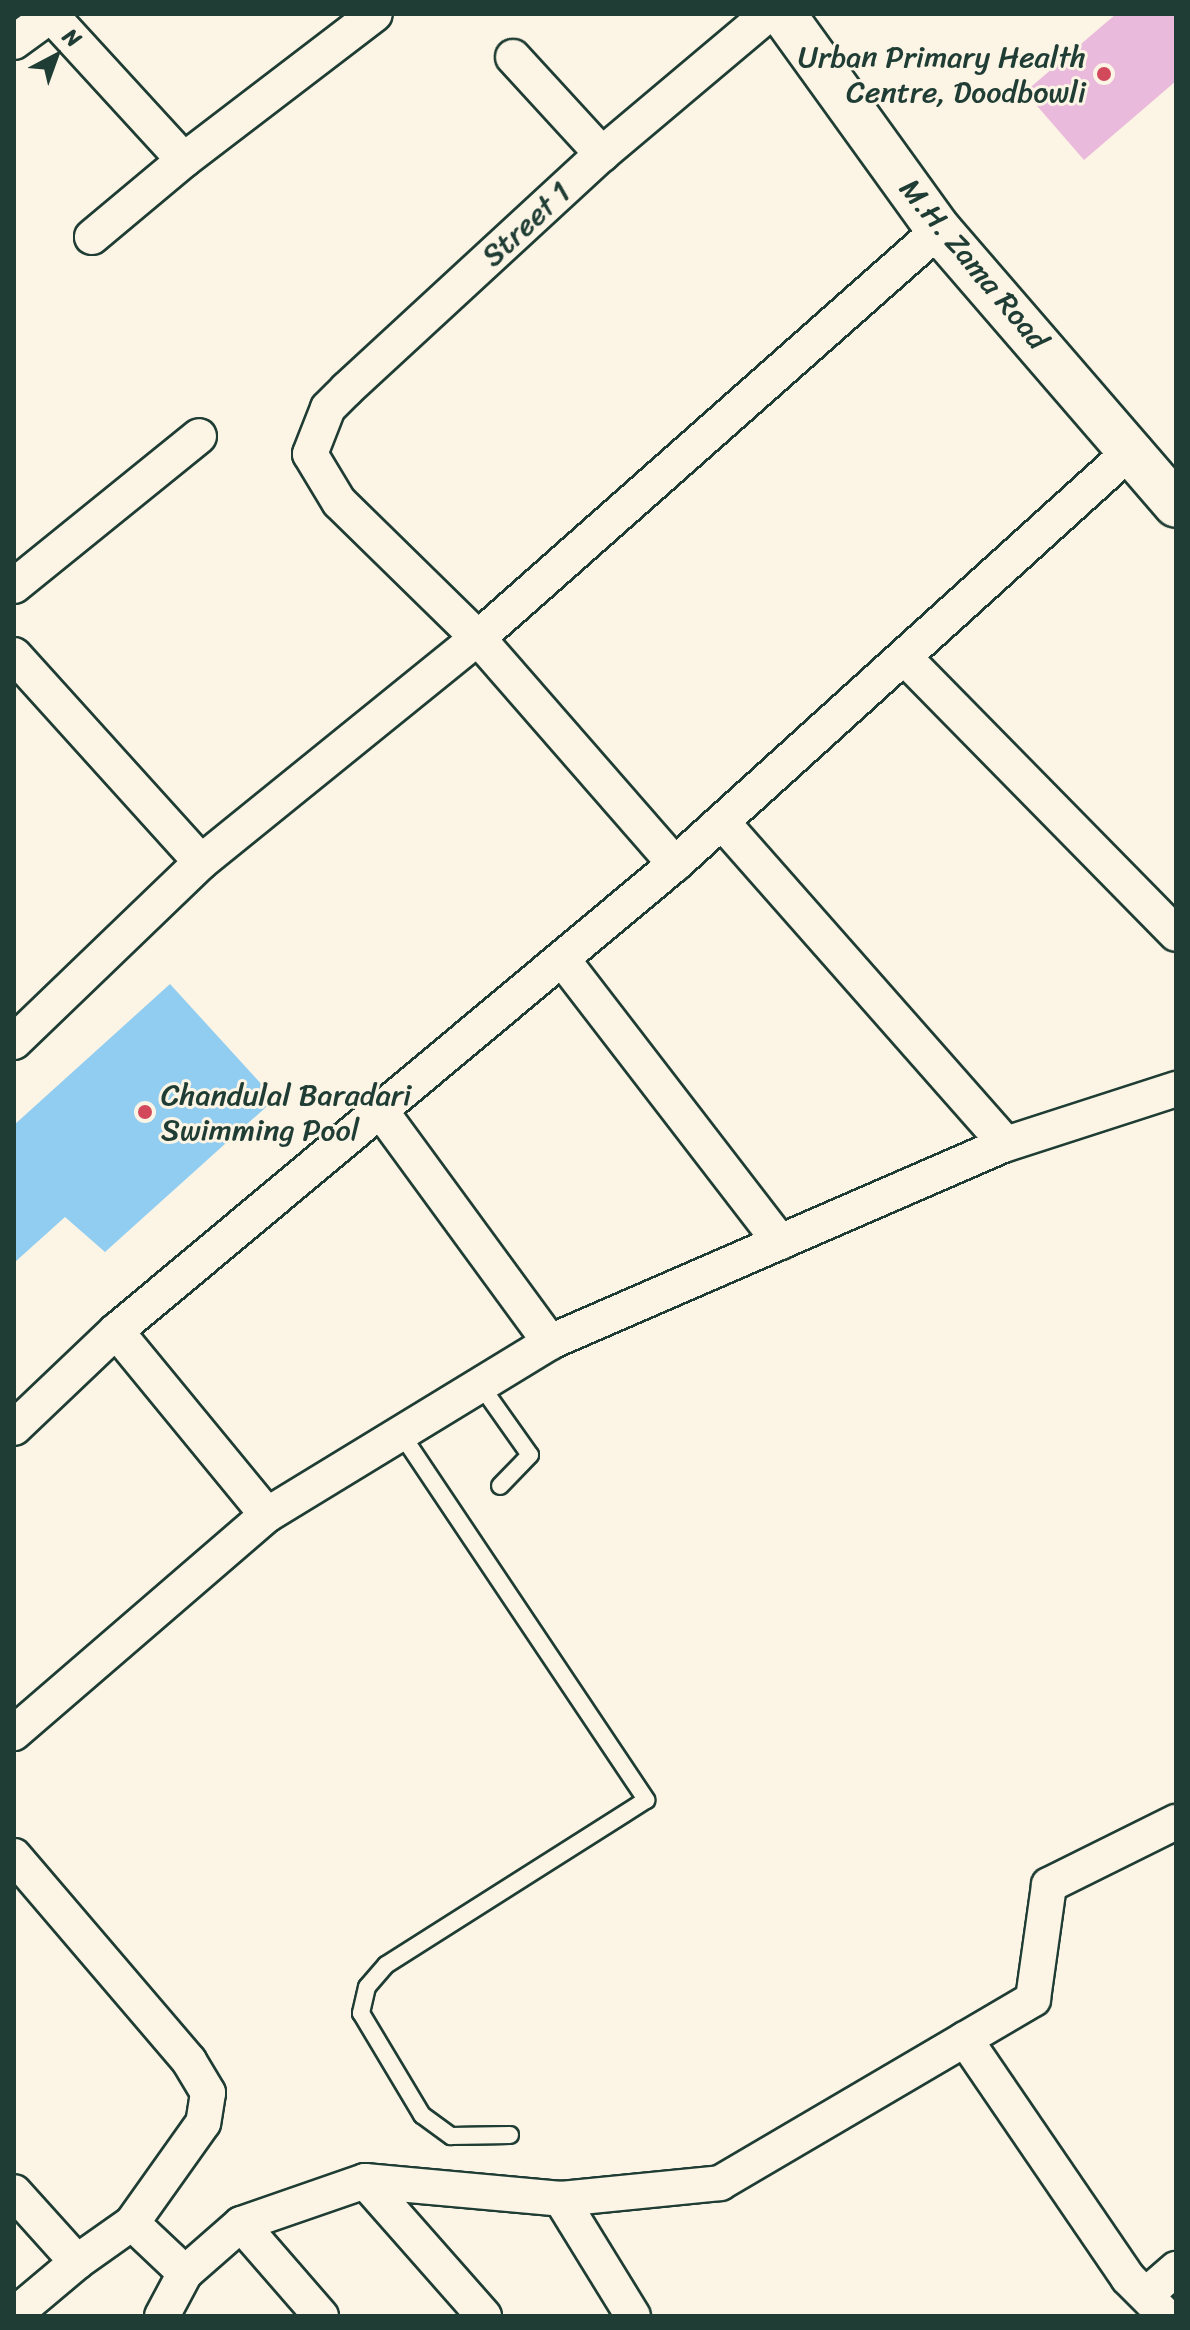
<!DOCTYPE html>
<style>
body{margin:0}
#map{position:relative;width:1190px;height:2330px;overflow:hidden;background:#fcf5e5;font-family:Sriracha,sans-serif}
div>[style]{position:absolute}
.water>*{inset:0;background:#91ccf1}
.building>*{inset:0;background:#e9badc}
.roads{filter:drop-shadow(2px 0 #1f3d34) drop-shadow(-2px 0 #1f3d34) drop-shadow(0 2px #1f3d34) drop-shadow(0 -2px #1f3d34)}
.lane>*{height:16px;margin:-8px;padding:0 8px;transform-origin:8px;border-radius:8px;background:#fcf5e5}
.street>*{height:34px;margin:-17px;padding:0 17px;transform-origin:17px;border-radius:17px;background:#fcf5e5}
.secondary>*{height:44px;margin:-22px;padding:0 22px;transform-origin:22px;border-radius:22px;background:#fcf5e5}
.dots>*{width:22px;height:22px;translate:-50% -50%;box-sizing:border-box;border:4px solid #fcf5e5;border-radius:50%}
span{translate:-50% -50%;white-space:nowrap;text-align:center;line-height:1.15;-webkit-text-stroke:6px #fcf5e5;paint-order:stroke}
.poi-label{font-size:30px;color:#1f3d34}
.right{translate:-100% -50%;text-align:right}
.left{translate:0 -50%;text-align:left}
.street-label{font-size:30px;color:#1f3d34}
.frame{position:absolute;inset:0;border:16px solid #1f3d34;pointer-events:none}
.north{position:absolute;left:16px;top:16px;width:80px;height:80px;-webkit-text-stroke:6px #fcf5e5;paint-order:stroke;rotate:41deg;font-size:22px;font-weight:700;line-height:32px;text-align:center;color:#1f3d34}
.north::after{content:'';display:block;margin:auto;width:28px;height:36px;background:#1f3d34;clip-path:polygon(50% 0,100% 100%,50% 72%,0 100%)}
</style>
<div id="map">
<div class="water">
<i style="clip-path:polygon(170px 984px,275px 1099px,105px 1252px,65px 1217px,15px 1262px,14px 1125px)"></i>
</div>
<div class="building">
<i style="clip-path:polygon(1116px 14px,1176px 14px,1176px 81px,1084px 160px,1025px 92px)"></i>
</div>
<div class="roads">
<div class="lane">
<i style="left:479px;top:1383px;width:88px;rotate:54.7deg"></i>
<i style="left:530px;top:1455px;width:43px;rotate:134.1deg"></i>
<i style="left:400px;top:1432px;width:443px;rotate:56.2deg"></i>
<i style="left:646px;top:1800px;width:308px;rotate:147.6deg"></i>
<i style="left:386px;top:1965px;width:29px;rotate:131deg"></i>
<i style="left:367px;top:1987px;width:27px;rotate:103deg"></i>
<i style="left:361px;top:2013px;width:119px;rotate:59.1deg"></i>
<i style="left:422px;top:2115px;width:36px;rotate:36deg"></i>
<i style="left:451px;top:2136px;width:59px;rotate:-1deg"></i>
</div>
<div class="street">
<i style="left:50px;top:14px;width:198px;rotate:47.5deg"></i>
<i style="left:184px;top:160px;width:120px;rotate:140.1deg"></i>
<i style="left:14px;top:42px;width:46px;rotate:-36.1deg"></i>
<i style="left:513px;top:57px;width:132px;rotate:47.5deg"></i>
<i style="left:184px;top:160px;width:240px;rotate:-37.4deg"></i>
<i style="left:14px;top:586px;width:238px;rotate:-39deg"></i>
<i style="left:14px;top:655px;width:279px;rotate:47.9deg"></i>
<i style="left:904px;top:657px;width:388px;rotate:45.5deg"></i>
<i style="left:722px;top:822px;width:429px;rotate:48.6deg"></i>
<i style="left:675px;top:864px;width:300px;rotate:-131.1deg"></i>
<i style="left:478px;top:638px;width:194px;rotate:-135.6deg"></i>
<i style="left:339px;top:502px;width:56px;rotate:-121.1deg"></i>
<i style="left:310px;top:454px;width:49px;rotate:-68.6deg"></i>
<i style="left:328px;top:408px;width:27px;rotate:-45deg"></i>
<i style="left:347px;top:389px;width:347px;rotate:-42.7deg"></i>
<i style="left:602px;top:154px;width:217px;rotate:-40.1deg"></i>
<i style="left:563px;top:960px;width:356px;rotate:52.4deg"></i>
<i style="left:14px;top:1042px;width:260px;rotate:-43.9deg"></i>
<i style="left:201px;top:862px;width:356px;rotate:-39deg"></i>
<i style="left:478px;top:638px;width:616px;rotate:-41.51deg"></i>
<i style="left:383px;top:1114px;width:283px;rotate:53.8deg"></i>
<i style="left:116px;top:1331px;width:238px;rotate:50.6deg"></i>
<i style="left:14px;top:1428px;width:141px;rotate:-43.6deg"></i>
<i style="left:116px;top:1331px;width:728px;rotate:-39.88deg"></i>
<i style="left:675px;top:864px;width:619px;rotate:-42.19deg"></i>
<i style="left:14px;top:1733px;width:334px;rotate:-40.8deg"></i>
<i style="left:267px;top:1515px;width:332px;rotate:-31.4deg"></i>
<i style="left:550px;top:1342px;width:497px;rotate:-23.5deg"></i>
<i style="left:1006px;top:1144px;width:179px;rotate:-17.9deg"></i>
<i style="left:14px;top:1856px;width:270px;rotate:49.5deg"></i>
<i style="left:189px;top:2061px;width:37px;rotate:59deg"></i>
<i style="left:208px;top:2093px;width:30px;rotate:99deg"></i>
<i style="left:203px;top:2123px;width:123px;rotate:125.4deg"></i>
<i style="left:132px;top:2223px;width:67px;rotate:144.7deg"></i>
<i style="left:77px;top:2262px;width:94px;rotate:-132deg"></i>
<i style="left:965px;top:2039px;width:289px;rotate:55.7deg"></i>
<i style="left:1128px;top:2278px;width:54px;rotate:45deg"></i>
<i style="left:365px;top:2181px;width:180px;rotate:48.6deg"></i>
<i style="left:561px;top:2199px;width:137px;rotate:58.4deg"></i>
<i style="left:132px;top:2223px;width:73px;rotate:43.3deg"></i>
<i style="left:185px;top:2273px;width:74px;rotate:-41.2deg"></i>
<i style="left:241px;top:2224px;width:131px;rotate:-19.1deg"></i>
<i style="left:365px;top:2181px;width:197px;rotate:5.2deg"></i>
<i style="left:561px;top:2199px;width:160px;rotate:-5.7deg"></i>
<i style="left:720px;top:2183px;width:363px;rotate:-30.4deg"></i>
<i style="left:1033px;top:1999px;width:115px;rotate:-82deg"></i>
<i style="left:1049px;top:1885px;width:142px;rotate:-26.4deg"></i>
<i style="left:241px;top:2224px;width:122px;rotate:49deg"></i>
<i style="left:1146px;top:2295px;width:40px;rotate:-41deg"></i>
<i style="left:14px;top:2315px;width:82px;rotate:-40.1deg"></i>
<i style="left:162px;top:2316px;width:49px;rotate:-61.9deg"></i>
</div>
<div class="secondary">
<i style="left:783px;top:14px;width:266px;rotate:54.2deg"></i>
<i style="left:939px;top:230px;width:363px;rotate:49.2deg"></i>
</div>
</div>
<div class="dots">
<i style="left:1104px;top:74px;background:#d1495b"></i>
<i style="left:145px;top:1112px;background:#d1495b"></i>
</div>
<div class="poi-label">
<span class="right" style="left:1086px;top:74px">Urban Primary Health<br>Centre, Doodbowli</span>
<span class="left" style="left:161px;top:1112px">Chandulal Baradari<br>Swimming Pool</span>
</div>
<div class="street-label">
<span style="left:526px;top:224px;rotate:-43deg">Street 1</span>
<span style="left:974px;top:264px;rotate:50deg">M.H. Zama Road</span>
</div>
<div class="frame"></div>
<div class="north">N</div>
</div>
